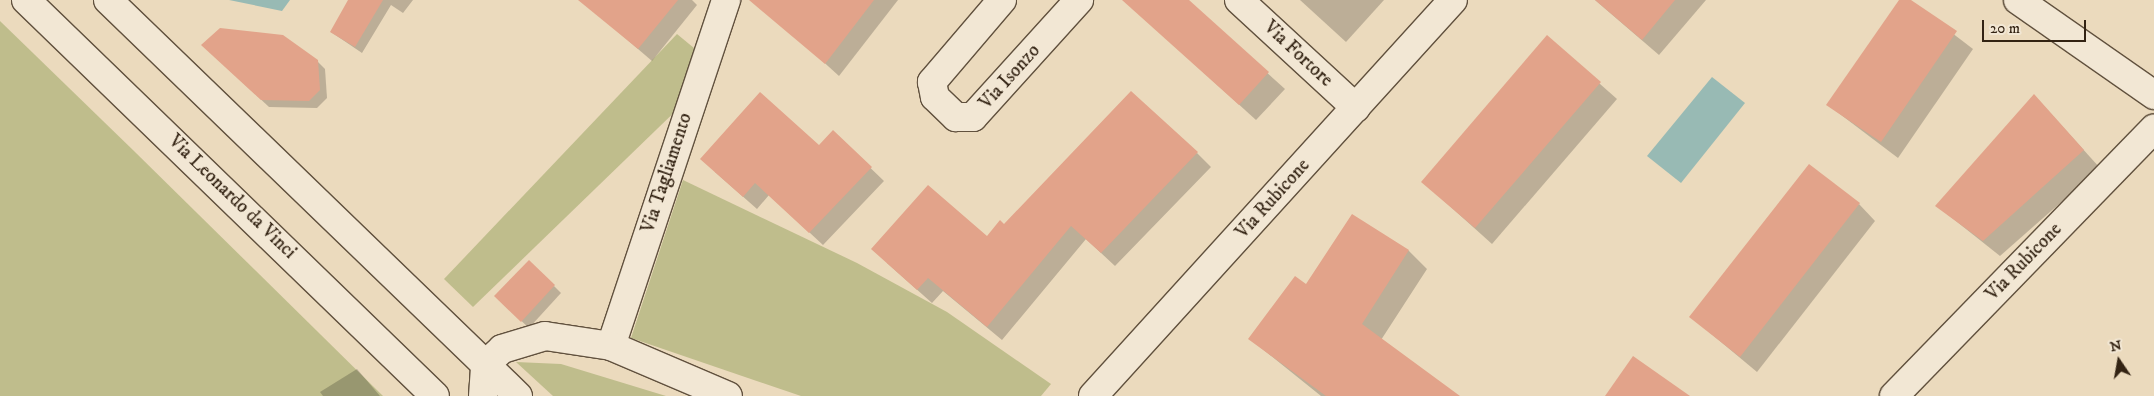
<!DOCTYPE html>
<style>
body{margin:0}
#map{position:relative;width:2154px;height:396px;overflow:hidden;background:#ebdabd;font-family:"IM FELL DW Pica",serif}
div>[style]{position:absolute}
.green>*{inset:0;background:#bfbd8c}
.water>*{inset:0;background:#98bab4}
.shadow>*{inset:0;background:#0003}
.building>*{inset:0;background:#e2a38a}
.roads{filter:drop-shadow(1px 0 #61513e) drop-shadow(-1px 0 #61513e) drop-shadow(0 1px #61513e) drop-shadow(0 -1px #61513e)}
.street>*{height:28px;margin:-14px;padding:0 14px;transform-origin:14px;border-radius:14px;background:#f2e7d4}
.secondary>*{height:28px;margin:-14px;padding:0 14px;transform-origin:14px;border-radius:14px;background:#f2e7d4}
span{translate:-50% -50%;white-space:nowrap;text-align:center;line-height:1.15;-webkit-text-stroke:4px #f2e7d4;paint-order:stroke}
.street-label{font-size:19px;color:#332313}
.north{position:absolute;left:2094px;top:336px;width:50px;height:50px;-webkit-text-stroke:4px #f2e7d4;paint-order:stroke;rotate:348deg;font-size:14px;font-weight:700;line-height:20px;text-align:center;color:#332313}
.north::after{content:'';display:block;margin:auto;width:18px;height:22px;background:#332313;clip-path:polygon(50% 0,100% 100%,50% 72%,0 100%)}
.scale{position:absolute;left:1982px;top:20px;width:104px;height:22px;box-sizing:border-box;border:2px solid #332313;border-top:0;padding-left:6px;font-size:15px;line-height:18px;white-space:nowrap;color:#332313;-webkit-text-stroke:4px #f2e7d4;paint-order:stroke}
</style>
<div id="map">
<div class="green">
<i style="clip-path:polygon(0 21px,135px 152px,383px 396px,0 396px)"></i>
<i style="clip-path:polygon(677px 34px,700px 53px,687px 100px,473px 307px,444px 279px)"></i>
<i style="clip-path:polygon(683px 180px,857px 263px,947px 312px,1051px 384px,1041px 396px,801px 396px,631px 338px)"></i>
<i style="clip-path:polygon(516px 362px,561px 364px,666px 396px,553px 396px)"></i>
</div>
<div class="water">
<i style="clip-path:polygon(229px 0,290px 0,282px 11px)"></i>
<i style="clip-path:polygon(1712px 77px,1745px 103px,1681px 183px,1647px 156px)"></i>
</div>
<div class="shadow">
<i style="clip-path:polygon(350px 0,413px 0,403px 13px,391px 5px,362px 53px,331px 32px)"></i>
<i style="clip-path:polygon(595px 0,692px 0,697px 5px,652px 61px,589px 7px)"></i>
<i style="clip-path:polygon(755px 0,898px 0,839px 76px)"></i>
<i style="clip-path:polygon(1150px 0,1187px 0,1285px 89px,1256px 120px,1138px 13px)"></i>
<i style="clip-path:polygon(1300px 0,1384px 0,1346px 42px)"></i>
<i style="clip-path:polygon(1595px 0,1706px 0,1659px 55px)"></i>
<i style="clip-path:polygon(1900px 0,1909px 0,1973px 49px,1898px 158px,1828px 105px)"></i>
<i style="clip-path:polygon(1547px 37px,1617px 99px,1492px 244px,1423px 182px)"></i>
<i style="clip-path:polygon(210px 52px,317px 61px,325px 69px,327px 98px,317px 108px,269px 107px)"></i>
<i style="clip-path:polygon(2034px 95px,2100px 168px,2000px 256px,1937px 206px)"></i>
<i style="clip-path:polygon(833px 132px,884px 181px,823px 245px,769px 195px,757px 209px,715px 172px,819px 146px)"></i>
<i style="clip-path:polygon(1197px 153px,1211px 167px,1115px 266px,1086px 239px,1002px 340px,943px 291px,932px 303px,887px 263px,987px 238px,1004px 225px)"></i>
<i style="clip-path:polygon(1859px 204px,1875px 221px,1757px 372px,1691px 317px)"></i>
<i style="clip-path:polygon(1352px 215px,1409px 251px,1427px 269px,1381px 340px,1454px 396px,1321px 396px,1250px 339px,1307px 286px)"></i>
<i style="clip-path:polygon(554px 286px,561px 293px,529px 328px,503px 304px)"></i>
<i style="clip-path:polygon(357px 369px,380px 396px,323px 396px,320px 392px)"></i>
</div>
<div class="building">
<i style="clip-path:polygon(348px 0,383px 0,355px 47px,330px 32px)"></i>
<i style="clip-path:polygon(578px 0,678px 0,638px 49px)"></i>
<i style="clip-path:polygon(749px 0,874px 0,825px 64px)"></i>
<i style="clip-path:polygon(1122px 0,1189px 0,1269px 72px,1239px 105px)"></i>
<i style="clip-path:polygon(1595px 0,1675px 0,1642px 40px)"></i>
<i style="clip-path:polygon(1899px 0,1911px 0,1957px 31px,1881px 142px,1826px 105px)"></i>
<i style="clip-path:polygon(220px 28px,283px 35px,318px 60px,320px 90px,309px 101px,261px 100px,201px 45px)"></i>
<i style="clip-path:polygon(1547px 35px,1601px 82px,1475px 228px,1421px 182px)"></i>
<i style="clip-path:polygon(1131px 91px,1198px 152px,1101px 253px,1071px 226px,987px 327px,928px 278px,917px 290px,871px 249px,928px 185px,987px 236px,1000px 220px,1004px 224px)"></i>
<i style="clip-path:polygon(760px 92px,819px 145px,833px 130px,872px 167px,809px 233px,755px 183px,743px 197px,700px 159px)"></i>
<i style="clip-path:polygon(2034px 94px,2084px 150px,1983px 241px,1935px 206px)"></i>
<i style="clip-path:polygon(1809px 164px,1860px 203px,1740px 357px,1689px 317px)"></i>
<i style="clip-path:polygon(1352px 214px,1409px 250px,1362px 324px,1460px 396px,1326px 396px,1248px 339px,1295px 276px,1306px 284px)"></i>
<i style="clip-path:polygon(529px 260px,555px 285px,521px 322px,494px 296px)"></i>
<i style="clip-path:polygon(1633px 356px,1690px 396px,1605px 396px)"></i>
</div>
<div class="roads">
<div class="street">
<i style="left:1002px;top:0;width:108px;rotate:130.5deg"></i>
<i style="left:932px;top:82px;width:15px;rotate:79deg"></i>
<i style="left:935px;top:97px;width:29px;rotate:44deg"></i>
<i style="left:956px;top:117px;width:17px"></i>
<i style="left:973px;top:117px;width:158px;rotate:-47.8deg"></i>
<i style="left:1239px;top:0;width:159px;rotate:42.7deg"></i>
<i style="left:2018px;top:0;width:166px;rotate:34.9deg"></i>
<i style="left:611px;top:346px;width:365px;rotate:-71.6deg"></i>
<i style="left:483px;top:396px;width:31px;rotate:-86deg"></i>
<i style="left:485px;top:365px;width:23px;rotate:-43deg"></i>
<i style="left:502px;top:349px;width:45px;rotate:-16.8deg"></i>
<i style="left:545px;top:336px;width:67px;rotate:8.6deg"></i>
<i style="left:611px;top:346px;width:127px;rotate:23.1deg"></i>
<i style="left:1093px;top:396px;width:535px;rotate:-47.73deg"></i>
<i style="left:1894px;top:396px;width:373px;rotate:-45.8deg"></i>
</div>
<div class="secondary">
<i style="left:26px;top:0;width:569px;rotate:44.07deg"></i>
<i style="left:108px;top:0;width:570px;rotate:44deg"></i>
</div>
</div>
<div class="street-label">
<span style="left:1298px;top:54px;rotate:43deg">Via Fortore</span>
<span style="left:1010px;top:77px;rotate:-48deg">Via Isonzo</span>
<span style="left:667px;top:173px;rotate:-72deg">Via Tagliamento</span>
<span style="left:232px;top:197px;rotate:44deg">Via Leonardo da Vinci</span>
<span style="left:1273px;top:199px;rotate:-48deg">Via Rubicone</span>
<span style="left:2024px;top:262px;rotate:-46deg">Via Rubicone</span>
</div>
<div class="north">N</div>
<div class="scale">20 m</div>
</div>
